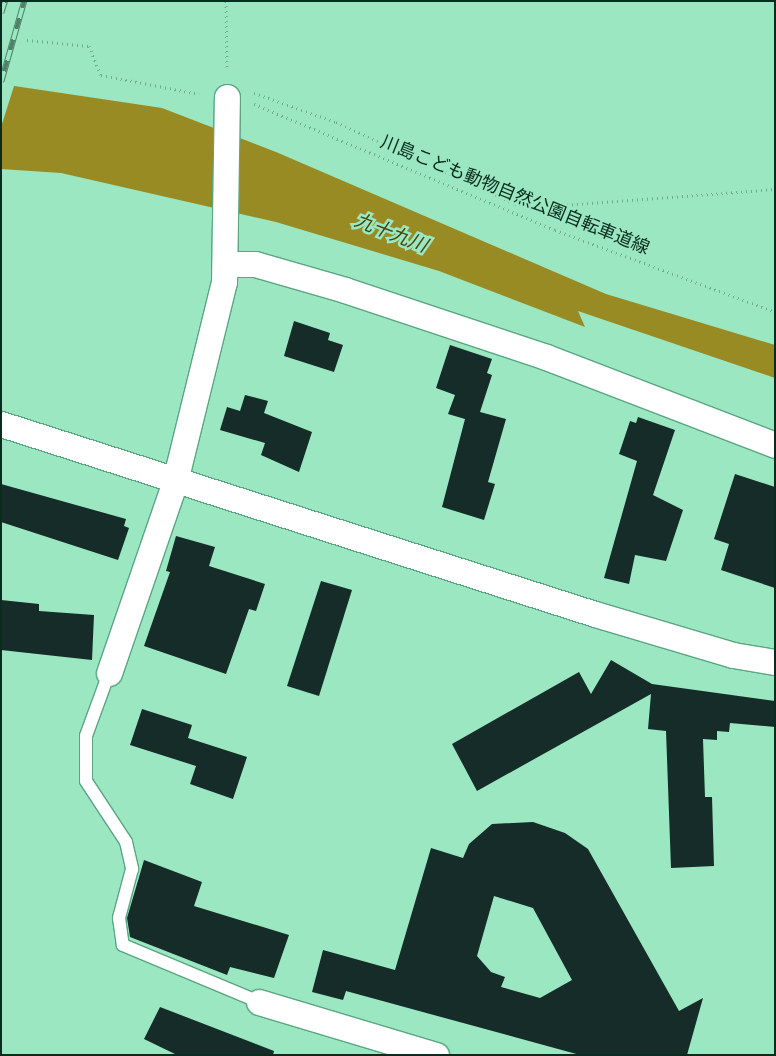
<!DOCTYPE html>
<meta charset="utf-8">
<style>
body{margin:0}
#map{position:relative;width:776px;height:1056px;overflow:hidden;background:#9ae7c1;font-family:"Fira Sans","Noto Sans JP",sans-serif}
div>[style]{position:absolute}
.water>*{inset:0;background:#988b23}
.pier>*{inset:0;background:#9ae7c1}
.building>*{inset:0;background:#152c29}
.path>*{height:3px;margin-top:-1.5px;transform-origin:0;background:repeating-linear-gradient(90deg,#6ead8f 0 1px,transparent 0 5px)}
.roads{filter:drop-shadow(1px 0 #5aa582) drop-shadow(-1px 0 #5aa582) drop-shadow(0 1px #5aa582) drop-shadow(0 -1px #5aa582)}
.service>*{height:12px;margin:-6px;padding:0 6px;transform-origin:6px;border-radius:6px;background:#fff}
.minor>*{height:25px;margin:-12.5px;padding:0 12.5px;transform-origin:12.5px;border-radius:12.5px;background:#fff}
.rail>*{height:5.5px;margin-top:-2.75px;transform-origin:0;background:repeating-linear-gradient(90deg,#9ae7c1 0 11px,#4d8269 0 22px);box-sizing:border-box;border-block:1px solid #4d8269}
span{translate:-50% -50%;white-space:nowrap;text-align:center;line-height:1.15;-webkit-text-stroke:5px #9ae7c1;paint-order:stroke}
.street-label{font-size:18px;color:#0a2b1d}
.water-label{font-size:19px;color:#49420a;font-style:italic}
.frame{position:absolute;inset:0;border:2px solid #0a2b1d;pointer-events:none}
</style>
<div id="map">
<div class="water">
<i style="clip-path:polygon(1px 84px,162px 108px,276px 152px,606px 294px,775px 345px,775px 378px,578px 311px,585px 327px,439px 271px,276px 222px,61px 173px,1px 169px)"></i>
</div>
<div class="pier">
<i style="clip-path:polygon(1px 81px,15px 83px,1px 127px)"></i>
</div>
<div class="building">
<i style="clip-path:polygon(294px 321px,330px 333px,328px 340px,343px 345px,334px 372px,284px 356px)"></i>
<i style="clip-path:polygon(450px 345px,492px 359px,487px 373px,492px 375px,480px 412px,506px 419px,488px 482px,495px 484px,484px 520px,442px 507px,465px 419px,448px 414px,455px 395px,436px 388px)"></i>
<i style="clip-path:polygon(245px 395px,268px 401px,264px 413px,312px 432px,299px 472px,261px 455px,265px 443px,220px 430px,227px 407px,240px 411px)"></i>
<i style="clip-path:polygon(638px 417px,675px 430px,653px 495px,683px 510px,666px 561px,635px 555px,629px 584px,604px 578px,637px 461px,619px 454px,630px 421px,636px 423px)"></i>
<i style="clip-path:polygon(735px 474px,775px 487px,775px 588px,721px 570px,729px 544px,714px 539px)"></i>
<i style="clip-path:polygon(1px 484px,126px 519px,124px 526px,129px 528px,118px 560px,1px 522px)"></i>
<i style="clip-path:polygon(176px 536px,215px 547px,209px 566px,265px 584px,256px 611px,249px 609px,226px 674px,144px 646px,170px 572px,166px 571px)"></i>
<i style="clip-path:polygon(321px 581px,352px 590px,319px 696px,287px 686px)"></i>
<i style="clip-path:polygon(1px 600px,39px 604px,39px 611px,94px 615px,92px 660px,1px 650px)"></i>
<i style="clip-path:polygon(611px 660px,652px 684px,775px 701px,775px 727px,730px 723px,729px 732px,717px 731px,717px 740px,703px 739px,705px 797px,712px 797px,714px 866px,671px 868px,666px 731px,648px 729px,651px 694px,477px 791px,452px 744px,579px 672px,591px 694px)"></i>
<i style="clip-path:polygon(142px 709px,192px 725px,188px 738px,247px 757px,233px 799px,190px 784px,196px 766px,130px 745px)"></i>
<i style="clip-path:polygon(evenodd,533px 822px,565px 833px,588px 849px,679px 1011px,703px 998px,687px 1055px,580px 1055px,346px 991px,343px 1000px,312px 992px,323px 950px,395px 970px,431px 848px,463px 858px,469px 844px,492px 824px,533px 822px,494px 896px,533px 908px,572px 980px,540px 998px,501px 987px,505px 977px,491px 972px,477px 956px,494px 896px)"></i>
<i style="clip-path:polygon(144px 860px,202px 882px,194px 906px,289px 935px,274px 978px,230px 967px,227px 975px,130px 937px,127px 918px)"></i>
<i style="clip-path:polygon(160px 1007px,274px 1051px,273px 1055px,177px 1055px,144px 1039px)"></i>
</div>
<div class="path">
<i style="left:226px;top:1px;width:68px;rotate:89.2deg"></i>
<i style="left:27px;top:40px;width:62px;rotate:5.5deg"></i>
<i style="left:89px;top:46px;width:31px;rotate:68deg"></i>
<i style="left:101px;top:75px;width:100px;rotate:11deg"></i>
<i style="left:254px;top:93px;width:87px;rotate:19.5deg"></i>
<i style="left:336px;top:122px;width:197px;rotate:24.6deg"></i>
<i style="left:515px;top:204px;width:22px;rotate:8deg"></i>
<i style="left:537px;top:207px;width:239px;rotate:-4.3deg"></i>
<i style="left:254px;top:104px;width:326px;rotate:22.7deg"></i>
<i style="left:555px;top:230px;width:235px;rotate:20.4deg"></i>
</div>
<div class="roads">
<div class="service">
<i style="left:109px;top:673px;width:67px;rotate:110.1deg"></i>
<i style="left:86px;top:736px;width:45px;rotate:90deg"></i>
<i style="left:86px;top:781px;width:73px;rotate:56.7deg"></i>
<i style="left:126px;top:842px;width:28px;rotate:77deg"></i>
<i style="left:132px;top:869px;width:51px;rotate:104.9deg"></i>
<i style="left:119px;top:918px;width:27px;rotate:82deg"></i>
<i style="left:123px;top:945px;width:147px;rotate:22.7deg"></i>
</div>
<div class="minor">
<i style="left:227px;top:264px;width:28px"></i>
<i style="left:255px;top:264px;width:94px;rotate:16.1deg"></i>
<i style="left:345px;top:290px;width:212px;rotate:18.4deg"></i>
<i style="left:546px;top:357px;width:245px;rotate:21deg"></i>
<i style="left:1px;top:424px;width:624px;rotate:17.74deg"></i>
<i style="left:595px;top:614px;width:144px;rotate:16.5deg"></i>
<i style="left:733px;top:655px;width:43px;rotate:9.5deg"></i>
<i style="left:109px;top:673px;width:203px;rotate:-71deg"></i>
<i style="left:175px;top:481px;width:205px;rotate:-76.2deg"></i>
<i style="left:224px;top:282px;width:185px;rotate:-89.1deg"></i>
<i style="left:259px;top:1002px;width:185px;rotate:16.7deg"></i>
</div>
</div>
<div class="rail">
<i style="left:1px;top:13px;width:13px;rotate:-72deg"></i>
<i style="left:1px;top:82px;width:84px;rotate:-74.1deg"></i>
</div>
<div class="street-label">
<span style="left:515px;top:195px;rotate:22deg">川島こども動物自然公園自転車道線</span>
</div>
<div class="water-label">
<span style="left:391px;top:233px;rotate:21deg">九十九川</span>
</div>
<div class="frame"></div>
</div>
